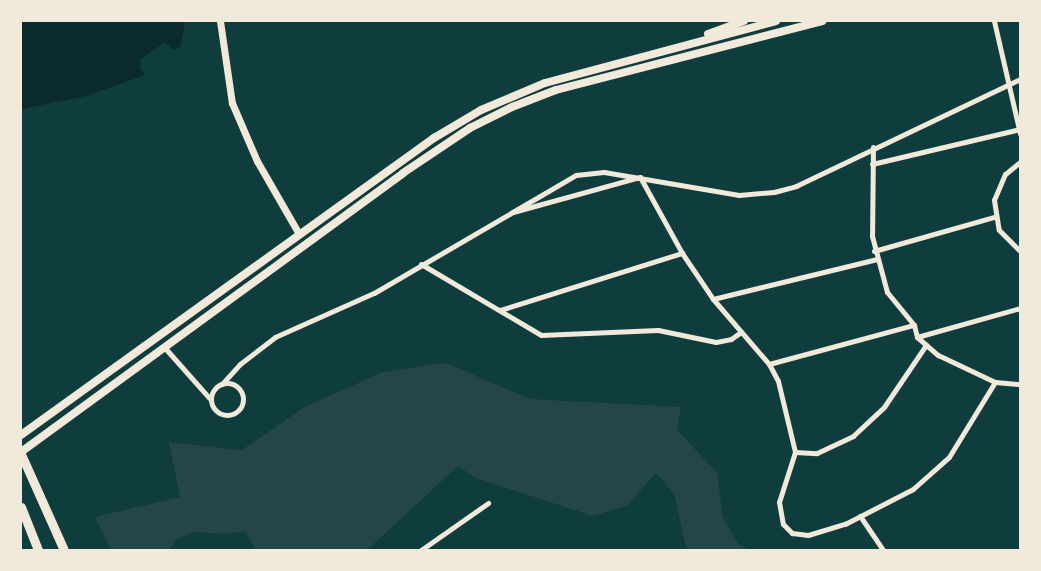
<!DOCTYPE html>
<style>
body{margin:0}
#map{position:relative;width:1041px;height:571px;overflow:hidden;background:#0f3d3e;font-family:Poppins,sans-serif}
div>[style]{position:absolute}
.green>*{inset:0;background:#244646}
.water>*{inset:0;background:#0a2a2b}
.minor>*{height:5px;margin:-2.5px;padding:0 2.5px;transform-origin:2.5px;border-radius:2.5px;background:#f1e9da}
.minor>.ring{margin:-2.5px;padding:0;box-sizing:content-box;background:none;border:5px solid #f1e9da;border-radius:50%}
.tertiary>*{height:7px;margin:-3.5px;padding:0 3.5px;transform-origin:3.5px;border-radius:3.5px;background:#f1e9da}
.secondary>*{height:8px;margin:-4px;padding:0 4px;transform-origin:4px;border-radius:4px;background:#f1e9da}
.primary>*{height:9px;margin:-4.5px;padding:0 4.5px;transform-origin:4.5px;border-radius:4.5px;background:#f1e9da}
span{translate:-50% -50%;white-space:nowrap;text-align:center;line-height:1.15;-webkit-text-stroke:4px #f1e9da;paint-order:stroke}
.frame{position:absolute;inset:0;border:22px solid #f1e9da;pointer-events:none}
</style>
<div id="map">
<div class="green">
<i style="clip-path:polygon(446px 363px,530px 399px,681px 407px,677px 430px,718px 474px,722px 516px,739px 545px,750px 550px,690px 550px,686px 547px,674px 494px,656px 473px,628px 505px,593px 516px,476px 478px,458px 466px,367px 550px,256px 550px,245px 531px,230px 534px,194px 532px,177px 539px,169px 550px,111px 550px,95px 517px,180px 497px,169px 442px,242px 450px,305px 407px,383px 372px)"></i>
</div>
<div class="water">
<i style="clip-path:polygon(21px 21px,183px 21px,184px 30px,180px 48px,172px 50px,170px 45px,164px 43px,139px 60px,142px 63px,139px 67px,145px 75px,86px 96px,21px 109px)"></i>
</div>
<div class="minor">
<i style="left:994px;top:21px;width:116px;rotate:77deg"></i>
<i style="left:873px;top:147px;width:89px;rotate:90.6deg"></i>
<i style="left:872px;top:236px;width:58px;rotate:75deg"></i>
<i style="left:887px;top:292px;width:43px;rotate:50.7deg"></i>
<i style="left:914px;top:325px;width:12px;rotate:76deg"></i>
<i style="left:917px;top:337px;width:28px;rotate:41deg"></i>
<i style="left:938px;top:355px;width:63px;rotate:25.3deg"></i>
<i style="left:995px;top:382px;width:25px;rotate:5deg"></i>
<i style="left:1020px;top:162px;width:19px;rotate:141deg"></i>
<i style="left:1005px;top:174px;width:28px;rotate:113deg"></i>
<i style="left:994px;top:200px;width:30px;rotate:81deg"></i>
<i style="left:999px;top:230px;width:30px;rotate:45deg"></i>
<i style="left:872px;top:164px;width:152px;rotate:-13.3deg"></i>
<i style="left:513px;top:212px;width:132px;rotate:-15.4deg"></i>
<i style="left:640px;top:177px;width:87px;rotate:61.1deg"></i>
<i style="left:682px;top:253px;width:55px;rotate:56deg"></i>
<i style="left:713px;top:299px;width:86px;rotate:49.3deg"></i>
<i style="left:769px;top:364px;width:19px;rotate:62deg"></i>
<i style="left:778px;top:381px;width:73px;rotate:76.5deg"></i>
<i style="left:795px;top:452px;width:52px;rotate:107.7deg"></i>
<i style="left:779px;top:502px;width:22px;rotate:80deg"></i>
<i style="left:783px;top:524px;width:13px;rotate:45deg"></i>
<i style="left:792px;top:533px;width:16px;rotate:7deg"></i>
<i style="left:808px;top:535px;width:39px;rotate:-17deg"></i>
<i style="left:845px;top:524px;width:76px;rotate:-27.2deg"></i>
<i style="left:913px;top:489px;width:48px;rotate:-41.6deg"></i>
<i style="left:949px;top:457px;width:88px;rotate:-58.5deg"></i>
<i style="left:874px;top:251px;width:125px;rotate:-15.8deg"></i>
<i style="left:421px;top:264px;width:139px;rotate:30.6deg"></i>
<i style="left:541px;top:335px;width:117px;rotate:-2.4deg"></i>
<i style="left:658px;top:330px;width:59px;rotate:11.7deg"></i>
<i style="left:716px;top:342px;width:15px;rotate:-11deg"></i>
<i style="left:731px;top:339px;width:12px;rotate:-35deg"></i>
<i style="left:713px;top:299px;width:169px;rotate:-13.7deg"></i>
<i style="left:500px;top:310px;width:191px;rotate:-17.4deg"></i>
<i style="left:917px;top:337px;width:107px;rotate:-15.7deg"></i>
<i style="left:165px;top:348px;width:69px;rotate:48.5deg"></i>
<i style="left:769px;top:364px;width:150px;rotate:-15.1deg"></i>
<i class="ring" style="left:211px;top:383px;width:27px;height:27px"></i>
<i style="left:222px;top:384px;width:27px;rotate:-48deg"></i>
<i style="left:240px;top:364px;width:44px;rotate:-37.6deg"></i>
<i style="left:275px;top:337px;width:108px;rotate:-24deg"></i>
<i style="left:374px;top:293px;width:234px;rotate:-30.3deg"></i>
<i style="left:576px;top:175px;width:28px;rotate:-6deg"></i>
<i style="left:604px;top:172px;width:137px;rotate:9.7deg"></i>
<i style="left:739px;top:195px;width:35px;rotate:-5deg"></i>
<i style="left:774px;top:192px;width:23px;rotate:-15deg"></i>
<i style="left:796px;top:186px;width:248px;rotate:-25.5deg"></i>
<i style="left:795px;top:452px;width:22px;rotate:3deg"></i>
<i style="left:817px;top:453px;width:40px;rotate:-25deg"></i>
<i style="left:853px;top:436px;width:42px;rotate:-43.1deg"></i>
<i style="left:884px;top:407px;width:75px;rotate:-55.9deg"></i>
<i style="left:860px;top:516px;width:41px;rotate:55.9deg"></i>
<i style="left:421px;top:550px;width:82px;rotate:-35deg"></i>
</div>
<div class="tertiary">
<i style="left:220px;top:21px;width:83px;rotate:81.7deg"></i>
<i style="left:232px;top:103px;width:63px;rotate:66.7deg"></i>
<i style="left:257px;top:161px;width:84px;rotate:60.1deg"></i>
</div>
<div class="secondary">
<i style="left:708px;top:34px;width:38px;rotate:-20deg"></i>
<i style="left:21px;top:435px;width:509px;rotate:-35.72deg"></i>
<i style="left:434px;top:138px;width:55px;rotate:-30.8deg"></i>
<i style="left:481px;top:110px;width:69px;rotate:-22.9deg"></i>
<i style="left:545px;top:83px;width:239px;rotate:-15deg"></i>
<i style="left:21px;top:452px;width:473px;rotate:-36.1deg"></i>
<i style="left:403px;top:173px;width:81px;rotate:-33.9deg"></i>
<i style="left:470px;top:128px;width:47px;rotate:-26.6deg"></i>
<i style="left:512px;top:107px;width:47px;rotate:-21.1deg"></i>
<i style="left:556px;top:90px;width:275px;rotate:-14.5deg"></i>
</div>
<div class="primary">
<i style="left:21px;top:454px;width:105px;rotate:65.9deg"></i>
<i style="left:21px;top:507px;width:46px;rotate:68.4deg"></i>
</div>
<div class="frame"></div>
</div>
